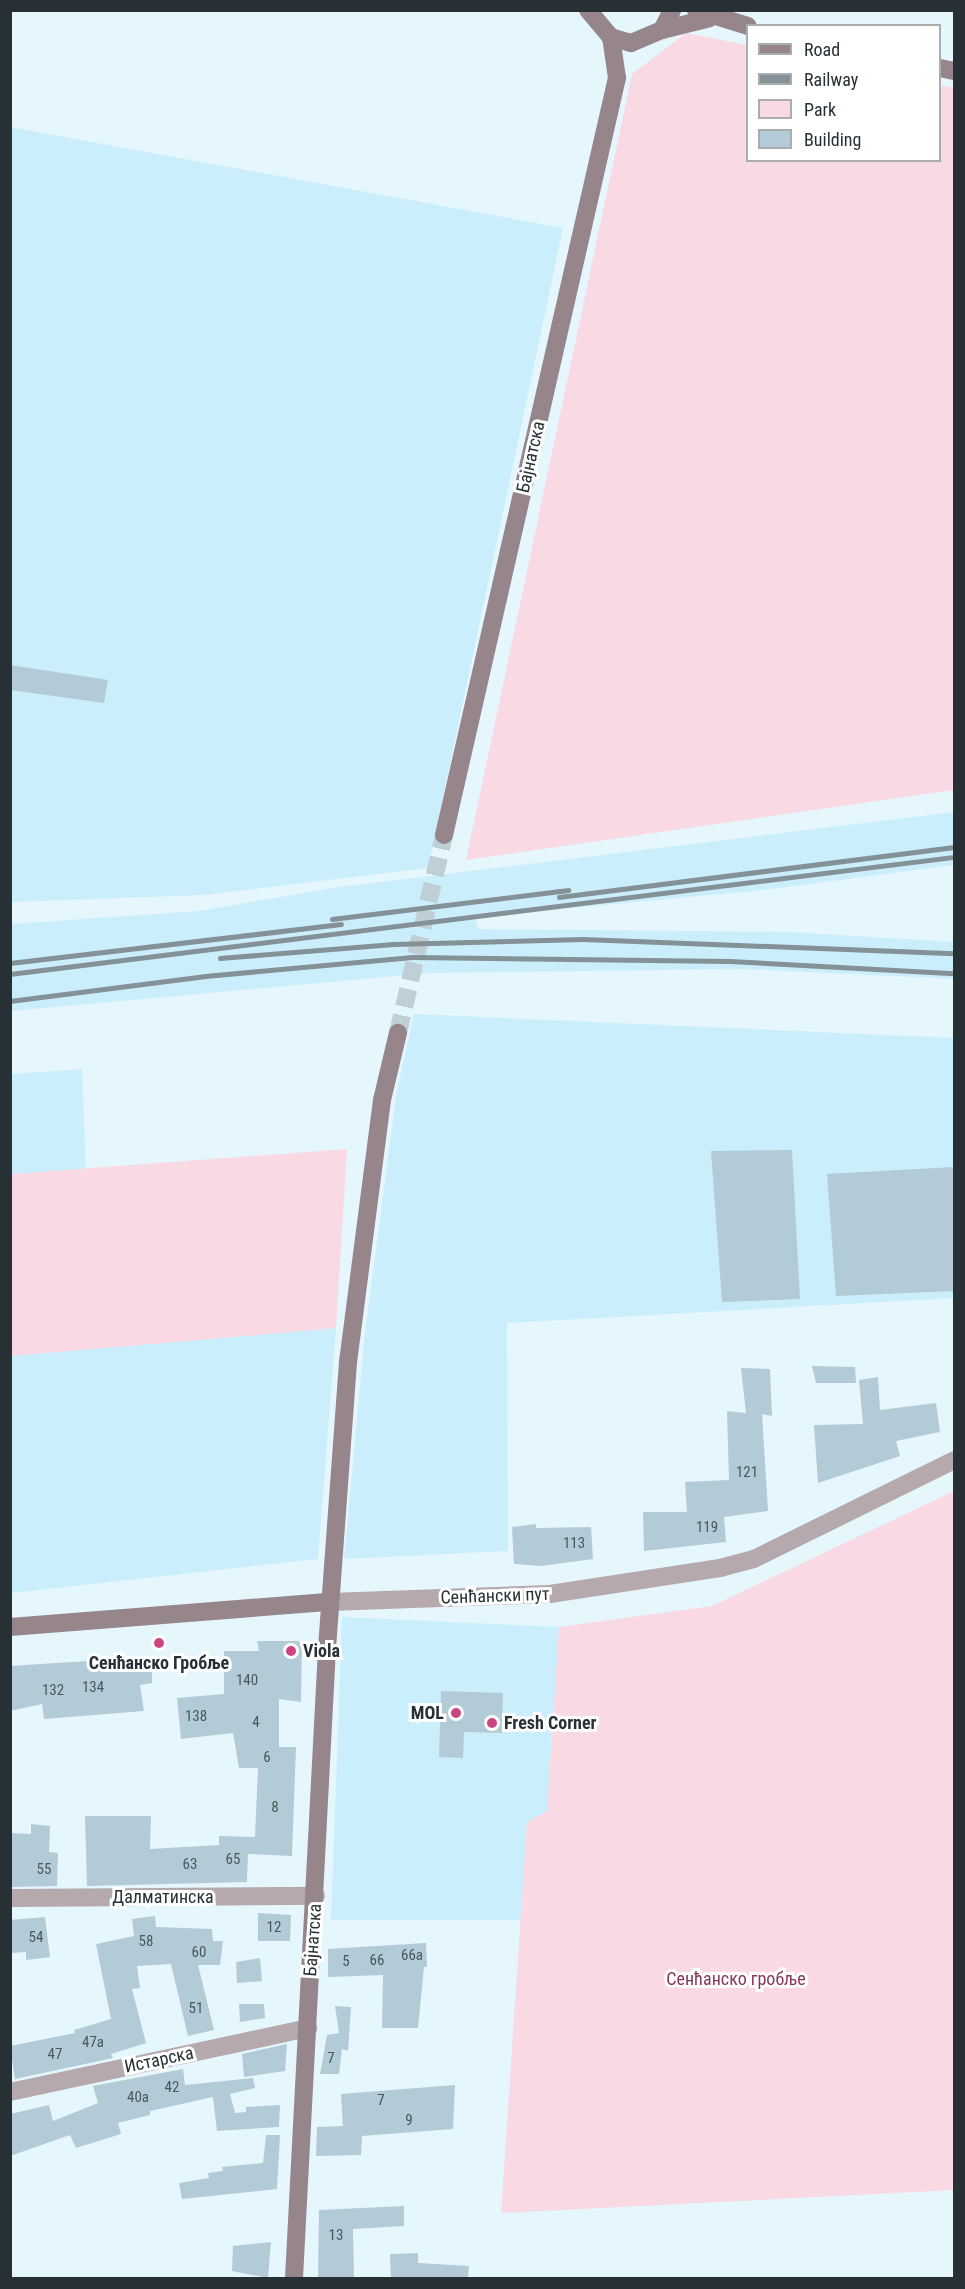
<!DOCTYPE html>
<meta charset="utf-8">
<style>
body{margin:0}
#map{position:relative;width:965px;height:2289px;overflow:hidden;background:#e6f6fd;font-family:"Roboto Condensed",sans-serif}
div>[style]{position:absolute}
.built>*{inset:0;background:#cbeefc}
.green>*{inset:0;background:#f9d9e3}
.building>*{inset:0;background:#b2cbd6}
.secondary-tunnel>*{height:18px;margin-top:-9px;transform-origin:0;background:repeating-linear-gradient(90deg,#c0cfd5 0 18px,transparent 0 27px)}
.street>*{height:18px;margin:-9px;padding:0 9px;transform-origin:9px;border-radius:9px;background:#b5a9ad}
.secondary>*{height:18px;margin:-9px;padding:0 9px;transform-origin:9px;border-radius:9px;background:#96868b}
.rail>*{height:4.5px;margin:-2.25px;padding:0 2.25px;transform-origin:2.25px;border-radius:2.25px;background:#849196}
.dots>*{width:16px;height:16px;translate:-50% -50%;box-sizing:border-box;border:3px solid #fff;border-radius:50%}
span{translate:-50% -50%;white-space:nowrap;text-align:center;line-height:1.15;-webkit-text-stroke:6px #fff;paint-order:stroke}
.number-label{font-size:15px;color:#4a585d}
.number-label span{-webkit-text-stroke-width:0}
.street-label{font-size:18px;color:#273135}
.poi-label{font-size:18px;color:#273135;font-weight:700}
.left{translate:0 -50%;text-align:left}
.right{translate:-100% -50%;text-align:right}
.park-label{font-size:18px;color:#873657}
.frame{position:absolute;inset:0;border:12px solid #273135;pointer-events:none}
.legend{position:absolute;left:746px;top:24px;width:195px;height:138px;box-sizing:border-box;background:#fff;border:2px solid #a9adae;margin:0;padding:8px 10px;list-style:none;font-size:18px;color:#273135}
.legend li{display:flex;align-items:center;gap:12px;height:30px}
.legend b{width:30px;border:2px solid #a9adae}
</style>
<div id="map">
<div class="built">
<i style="clip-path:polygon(10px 127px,563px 228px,428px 868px,204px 895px,11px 902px)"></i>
<i style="clip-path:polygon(954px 812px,954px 865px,764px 890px,475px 917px,478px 929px,787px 932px,954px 942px,954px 979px,745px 969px,430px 973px,11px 1011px,11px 924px,199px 911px,339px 887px)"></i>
<i style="clip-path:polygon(414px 1014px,954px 1038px,954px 1298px,507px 1323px,508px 1551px,344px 1559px,365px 1333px,397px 1089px)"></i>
<i style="clip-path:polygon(82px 1069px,86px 1170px,11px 1174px,11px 1074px)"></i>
<i style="clip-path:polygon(336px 1328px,318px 1559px,11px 1593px,11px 1356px)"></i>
<i style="clip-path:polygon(342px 1617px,559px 1627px,547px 1811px,527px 1822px,521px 1920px,331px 1920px)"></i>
</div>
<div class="green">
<i style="clip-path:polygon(686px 33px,747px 45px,748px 160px,940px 160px,940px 85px,954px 88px,954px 790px,466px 860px,632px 74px)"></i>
<i style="clip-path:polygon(347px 1149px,336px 1328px,11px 1356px,11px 1174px)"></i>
<i style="clip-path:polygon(954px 1491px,954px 2190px,501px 2213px,527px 1822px,547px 1811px,559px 1627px,712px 1606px)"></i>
</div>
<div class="building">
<i style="clip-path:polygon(10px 665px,108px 680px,104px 703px,10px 690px)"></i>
<i style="clip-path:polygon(792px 1150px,800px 1299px,722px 1302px,711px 1151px)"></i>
<i style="clip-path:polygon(954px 1167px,954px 1291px,836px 1296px,827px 1174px)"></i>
<i style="clip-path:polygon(812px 1366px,855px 1367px,856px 1383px,816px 1383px)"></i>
<i style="clip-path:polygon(741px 1368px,770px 1369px,772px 1416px,762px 1414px,768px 1511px,724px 1517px,726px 1542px,644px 1551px,643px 1512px,687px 1512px,685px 1482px,729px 1480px,727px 1411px,746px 1413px)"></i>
<i style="clip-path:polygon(878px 1377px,880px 1410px,936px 1403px,940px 1432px,896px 1441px,900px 1456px,818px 1483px,814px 1425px,863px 1424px,859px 1380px)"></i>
<i style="clip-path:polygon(536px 1524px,536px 1528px,591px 1527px,593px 1559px,541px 1566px,514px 1564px,512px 1527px)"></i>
<i style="clip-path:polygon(257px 1641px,302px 1641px,301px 1702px,279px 1699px,279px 1747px,296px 1747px,292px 1856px,248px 1854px,247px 1882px,87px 1886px,85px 1816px,151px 1816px,150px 1849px,219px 1845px,219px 1836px,255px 1837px,258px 1768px,239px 1768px,233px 1733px,181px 1739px,177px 1698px,224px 1694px,224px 1651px,259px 1651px)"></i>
<i style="clip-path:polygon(103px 1660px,152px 1661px,152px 1683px,140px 1685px,144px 1711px,44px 1719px,42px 1704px,10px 1711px,10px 1666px)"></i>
<i style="clip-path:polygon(441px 1691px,503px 1693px,502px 1733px,464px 1732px,463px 1758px,439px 1757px)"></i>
<i style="clip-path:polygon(31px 1824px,50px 1826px,49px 1852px,58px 1853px,57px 1886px,10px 1887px,10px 1833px,31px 1834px)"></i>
<i style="clip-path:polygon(258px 1913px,291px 1915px,290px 1941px,258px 1941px)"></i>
<i style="clip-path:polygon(155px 1916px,156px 1927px,212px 1929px,213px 1941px,223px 1941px,220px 1965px,198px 1965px,214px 2030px,188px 2036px,171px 1964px,137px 1966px,140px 1988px,132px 1989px,146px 2043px,111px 2054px,113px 2058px,15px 2079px,10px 2046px,75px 2033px,74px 2030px,111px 2019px,96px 1944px,134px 1936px,132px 1919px)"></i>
<i style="clip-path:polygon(45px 1917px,50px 1957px,26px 1960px,26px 1952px,10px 1953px,10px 1920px)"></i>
<i style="clip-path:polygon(426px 1943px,427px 1967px,424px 1967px,418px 2028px,382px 2028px,383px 1975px,328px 1977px,328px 1949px)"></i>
<i style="clip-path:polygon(260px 1958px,262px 1981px,237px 1983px,236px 1962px)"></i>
<i style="clip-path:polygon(239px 2004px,264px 2004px,265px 2018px,240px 2022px)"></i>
<i style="clip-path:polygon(335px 2006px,351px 2007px,348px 2051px,342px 2049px,339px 2074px,320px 2074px,327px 2035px,339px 2033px)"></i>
<i style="clip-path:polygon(287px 2044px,285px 2071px,244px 2077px,242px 2054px)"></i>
<i style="clip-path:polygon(183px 2069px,185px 2085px,253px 2078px,255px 2088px,230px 2094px,235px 2113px,246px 2112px,246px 2107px,280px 2105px,279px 2127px,217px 2131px,213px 2097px,150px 2111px,150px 2115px,118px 2123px,121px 2134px,76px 2148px,70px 2135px,10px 2156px,10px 2114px,49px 2105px,53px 2121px,98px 2103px,93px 2086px)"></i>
<i style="clip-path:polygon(455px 2085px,453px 2129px,362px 2136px,361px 2155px,316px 2156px,317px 2127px,343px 2126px,341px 2094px)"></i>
<i style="clip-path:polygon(266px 2135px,280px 2135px,277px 2189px,182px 2199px,179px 2183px,209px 2178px,208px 2173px,223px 2171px,222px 2167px,263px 2163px)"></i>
<i style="clip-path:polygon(404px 2206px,404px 2226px,353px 2229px,354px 2278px,318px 2278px,319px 2210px)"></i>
<i style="clip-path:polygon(271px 2242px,268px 2278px,232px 2271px,233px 2246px)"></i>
<i style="clip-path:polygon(418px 2253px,418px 2263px,469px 2266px,468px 2278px,391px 2278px,390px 2254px)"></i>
</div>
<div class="secondary-tunnel">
<i style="left:398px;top:1033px;width:203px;rotate:-76.9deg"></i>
</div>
<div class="street">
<i style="left:330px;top:1602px;width:220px;rotate:-2.1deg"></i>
<i style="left:550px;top:1594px;width:172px;rotate:-8.7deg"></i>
<i style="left:720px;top:1568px;width:35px;rotate:-15deg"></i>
<i style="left:754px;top:1559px;width:223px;rotate:-26.3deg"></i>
<i style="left:10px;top:1898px;width:306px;rotate:-0.4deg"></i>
<i style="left:10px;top:2092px;width:305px;rotate:-12.1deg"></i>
</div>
<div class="secondary">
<i style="left:588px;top:10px;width:35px;rotate:50deg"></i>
<i style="left:611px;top:37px;width:21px;rotate:17deg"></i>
<i style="left:631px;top:43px;width:34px;rotate:-23deg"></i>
<i style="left:662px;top:30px;width:22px;rotate:-63deg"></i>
<i style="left:696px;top:10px;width:54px;rotate:17.1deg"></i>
<i style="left:662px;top:30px;width:49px;rotate:-14deg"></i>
<i style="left:940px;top:68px;width:14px;rotate:12deg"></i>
<i style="left:444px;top:835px;width:777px;rotate:-77.13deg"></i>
<i style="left:617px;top:78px;width:41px;rotate:-98.3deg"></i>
<i style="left:10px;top:1627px;width:321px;rotate:-4.5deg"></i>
<i style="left:294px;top:2278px;width:631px;rotate:-87deg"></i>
<i style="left:327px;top:1648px;width:287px;rotate:-85.8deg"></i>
<i style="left:348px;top:1362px;width:264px;rotate:-82.6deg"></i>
<i style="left:382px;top:1100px;width:69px;rotate:-76.6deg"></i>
</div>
<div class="rail">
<i style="left:559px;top:897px;width:398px;rotate:-7.2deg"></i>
<i style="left:332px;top:919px;width:238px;rotate:-7deg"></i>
<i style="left:220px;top:958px;width:174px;rotate:-4.6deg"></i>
<i style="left:393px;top:944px;width:190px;rotate:-1.5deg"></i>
<i style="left:583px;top:939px;width:371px;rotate:2.2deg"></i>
<i style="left:10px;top:963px;width:333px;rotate:-6.7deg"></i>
<i style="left:10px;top:974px;width:951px;rotate:-7.07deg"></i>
<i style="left:10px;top:1001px;width:197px;rotate:-7.3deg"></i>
<i style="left:205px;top:976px;width:208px;rotate:-5.2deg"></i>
<i style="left:412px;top:957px;width:318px;rotate:0.7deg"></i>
<i style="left:730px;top:961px;width:224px;rotate:3.1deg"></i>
</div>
<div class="dots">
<i style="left:159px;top:1643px;background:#cd4580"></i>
<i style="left:291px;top:1651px;background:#cd4580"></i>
<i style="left:456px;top:1713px;background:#cd4580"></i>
<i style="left:492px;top:1723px;background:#cd4580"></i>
</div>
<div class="number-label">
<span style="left:747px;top:1473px">121</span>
<span style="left:707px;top:1528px">119</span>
<span style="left:574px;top:1544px">113</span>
<span style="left:247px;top:1681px">140</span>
<span style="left:93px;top:1688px">134</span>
<span style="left:53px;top:1691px">132</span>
<span style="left:196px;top:1717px">138</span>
<span style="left:256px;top:1723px">4</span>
<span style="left:267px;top:1758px">6</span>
<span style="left:275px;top:1808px">8</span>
<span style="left:233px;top:1860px">65</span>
<span style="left:190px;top:1865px">63</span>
<span style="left:44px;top:1870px">55</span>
<span style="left:274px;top:1928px">12</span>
<span style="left:36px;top:1938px">54</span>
<span style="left:146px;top:1942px">58</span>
<span style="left:199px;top:1953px">60</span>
<span style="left:412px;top:1956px">66a</span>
<span style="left:377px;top:1961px">66</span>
<span style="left:346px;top:1962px">5</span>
<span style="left:196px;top:2009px">51</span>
<span style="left:93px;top:2043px">47a</span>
<span style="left:55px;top:2055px">47</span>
<span style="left:331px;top:2059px">7</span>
<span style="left:172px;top:2088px">42</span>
<span style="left:138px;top:2098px">40a</span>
<span style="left:381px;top:2101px">7</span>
<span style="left:409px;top:2121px">9</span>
<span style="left:336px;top:2236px">13</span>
</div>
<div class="street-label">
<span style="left:531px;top:457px;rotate:-77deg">Бајнатска</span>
<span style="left:495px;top:1596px;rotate:-2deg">Сенћански пут</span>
<span style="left:163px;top:1897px">Далматинска</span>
<span style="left:313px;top:1940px;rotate:-86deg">Бајнатска</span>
<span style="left:159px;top:2060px;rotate:-12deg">Истарска</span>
</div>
<div class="poi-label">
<span class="left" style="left:303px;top:1651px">Viola</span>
<span style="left:159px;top:1663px">Сенћанско Гробље</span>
<span class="right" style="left:444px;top:1713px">MOL</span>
<span class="left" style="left:504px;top:1723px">Fresh Corner</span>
</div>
<div class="park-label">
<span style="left:736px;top:1979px">Сенћанско гробље</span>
</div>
<div class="frame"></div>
<ul class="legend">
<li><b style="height:8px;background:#96868b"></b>Road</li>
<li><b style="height:8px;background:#849196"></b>Railway</li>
<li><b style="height:16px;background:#f9d9e3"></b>Park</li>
<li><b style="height:16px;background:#b2cbd6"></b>Building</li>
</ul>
</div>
